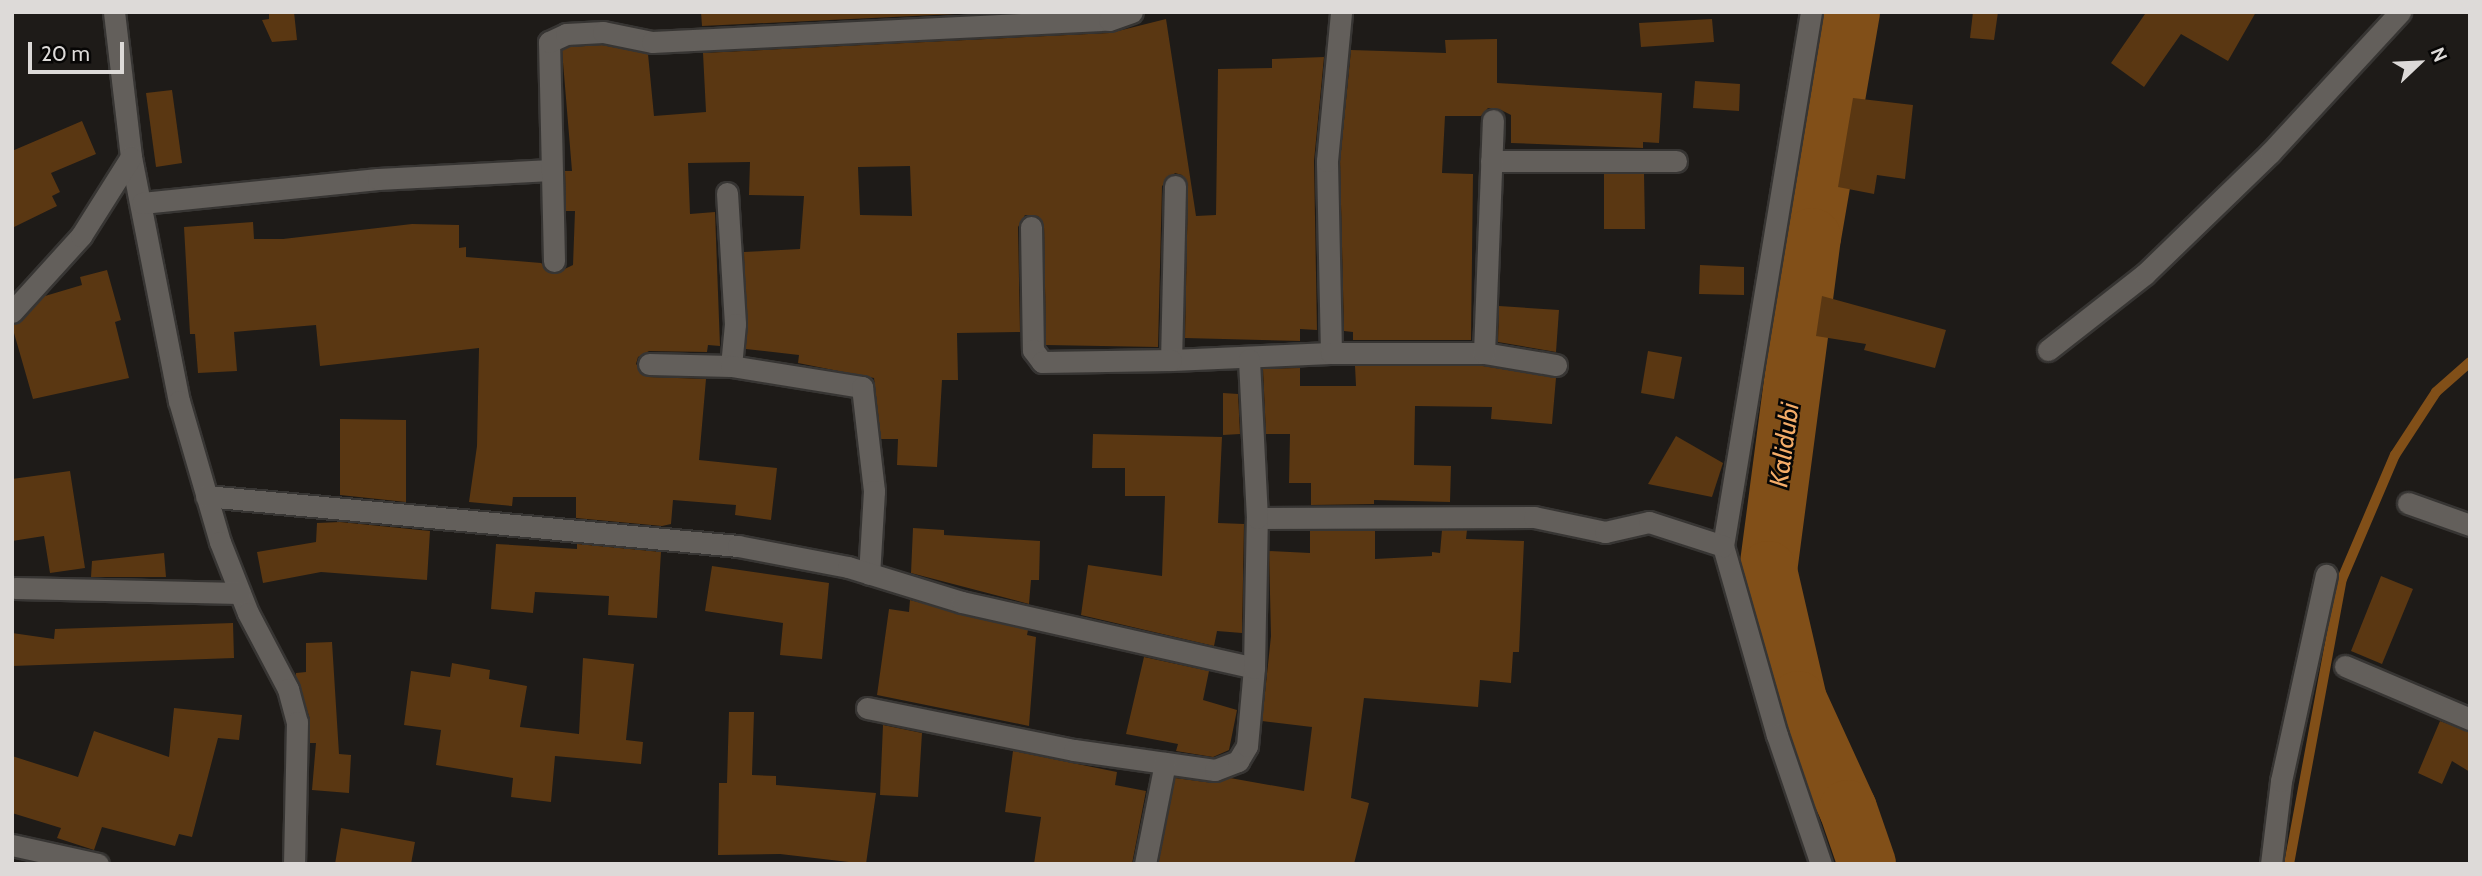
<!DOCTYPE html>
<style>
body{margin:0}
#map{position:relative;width:2482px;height:876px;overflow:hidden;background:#1e1b18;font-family:Cabin,sans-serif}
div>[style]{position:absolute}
.stream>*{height:10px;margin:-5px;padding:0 5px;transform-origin:5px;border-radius:5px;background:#814f18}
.river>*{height:58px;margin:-29px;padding:0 29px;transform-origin:29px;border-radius:29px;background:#814f18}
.building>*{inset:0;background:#5a3712}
.roads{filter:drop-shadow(2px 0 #373533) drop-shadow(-2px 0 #373533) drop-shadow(0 2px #373533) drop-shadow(0 -2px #373533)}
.street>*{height:21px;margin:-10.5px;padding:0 10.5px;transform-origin:10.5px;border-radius:10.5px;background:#635f5b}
span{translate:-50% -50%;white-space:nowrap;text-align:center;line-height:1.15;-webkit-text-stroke:5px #070605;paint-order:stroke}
.water-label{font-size:26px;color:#f5ad69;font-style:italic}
.frame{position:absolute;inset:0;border:14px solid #dddad8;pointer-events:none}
.north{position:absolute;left:2384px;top:28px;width:70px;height:70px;-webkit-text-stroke:5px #070605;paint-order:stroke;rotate:67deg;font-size:19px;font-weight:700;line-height:28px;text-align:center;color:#dddad8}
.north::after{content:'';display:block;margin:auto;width:24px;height:32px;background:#dddad8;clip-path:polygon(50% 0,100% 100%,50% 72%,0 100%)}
.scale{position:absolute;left:28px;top:42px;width:96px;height:32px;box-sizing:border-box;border:4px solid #dddad8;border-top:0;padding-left:9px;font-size:21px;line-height:24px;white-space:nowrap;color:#dddad8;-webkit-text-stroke:5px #070605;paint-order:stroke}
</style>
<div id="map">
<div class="stream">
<i style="left:2289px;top:864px;width:290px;rotate:-79.5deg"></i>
<i style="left:2342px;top:579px;width:135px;rotate:-66.9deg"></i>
<i style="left:2395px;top:455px;width:75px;rotate:-56.9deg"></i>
<i style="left:2436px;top:392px;width:45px;rotate:-41.4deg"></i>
</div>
<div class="river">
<i style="left:1851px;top:12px;width:228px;rotate:99.8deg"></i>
<i style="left:1812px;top:237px;width:336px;rotate:97.5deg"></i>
<i style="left:1768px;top:570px;width:133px;rotate:77deg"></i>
<i style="left:1798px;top:700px;width:120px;rotate:65.4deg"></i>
<i style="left:1848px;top:809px;width:58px;rotate:70.9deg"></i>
</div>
<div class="building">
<i style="clip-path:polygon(269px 12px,294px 12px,297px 40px,272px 42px,262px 20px,269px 19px)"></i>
<i style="clip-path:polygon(701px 12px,997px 12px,702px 26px)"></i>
<i style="clip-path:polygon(1973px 12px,1998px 12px,1994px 40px,1970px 38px)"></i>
<i style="clip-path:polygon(2142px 12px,2256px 12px,2228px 61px,2181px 34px,2144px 87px,2111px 63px,2145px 14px)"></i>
<i style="clip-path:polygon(evenodd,1166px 19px,1196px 216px,1216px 215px,1218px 69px,1272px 68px,1272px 59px,1324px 57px,1314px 161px,1317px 330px,1300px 329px,1300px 341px,1185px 338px,1188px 186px,1182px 175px,1175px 173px,1162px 186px,1158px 347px,1046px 345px,1044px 226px,1038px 216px,1025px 215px,1018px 227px,1020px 332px,957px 333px,958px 380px,942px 380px,937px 467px,897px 465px,898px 439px,881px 439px,874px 378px,798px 363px,799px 355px,746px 349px,744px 252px,800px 249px,804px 196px,749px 195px,750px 162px,688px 163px,690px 214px,715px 212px,720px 346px,708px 345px,707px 352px,649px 351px,638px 357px,636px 364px,648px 377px,706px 379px,699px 460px,777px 468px,771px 520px,735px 515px,736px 505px,673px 500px,671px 524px,662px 526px,576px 518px,576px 497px,513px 497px,512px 506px,469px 502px,477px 446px,479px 348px,320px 366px,316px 325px,234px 332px,237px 371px,198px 373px,195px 334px,190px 334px,184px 227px,253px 222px,254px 239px,283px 239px,412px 224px,459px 225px,459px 248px,466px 247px,466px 257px,541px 263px,554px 274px,573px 265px,575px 211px,566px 211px,565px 171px,572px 171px,562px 50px,569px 47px,602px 45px,648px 54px,654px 116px,706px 112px,703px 53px,1110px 33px,1166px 19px,910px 166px,912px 216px,860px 215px,858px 167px,910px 166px)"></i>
<i style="clip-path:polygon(1712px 19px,1714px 42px,1641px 47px,1639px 23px)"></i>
<i style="clip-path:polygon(1497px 39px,1497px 83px,1662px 93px,1659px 143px,1643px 142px,1643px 148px,1511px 143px,1511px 115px,1499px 109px,1488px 108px,1481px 116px,1445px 116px,1442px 173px,1473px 174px,1471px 340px,1353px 340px,1353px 332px,1344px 331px,1340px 161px,1351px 50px,1446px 53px,1445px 40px)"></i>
<i style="clip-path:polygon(1695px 81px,1740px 84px,1739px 111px,1693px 108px)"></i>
<i style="clip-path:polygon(172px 90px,182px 163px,156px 167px,146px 93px)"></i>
<i style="clip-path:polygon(1853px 98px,1913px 105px,1905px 179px,1877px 175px,1874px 194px,1838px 187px)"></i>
<i style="clip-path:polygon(82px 121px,96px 154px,51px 173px,60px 192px,52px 196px,57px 206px,12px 228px,12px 151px)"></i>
<i style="clip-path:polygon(1604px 174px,1644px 174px,1645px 229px,1604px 229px)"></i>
<i style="clip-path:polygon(1700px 265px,1744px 267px,1744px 295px,1699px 294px)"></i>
<i style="clip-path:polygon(107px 270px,121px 320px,115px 322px,129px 378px,33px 399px,12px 326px,45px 296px,82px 285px,80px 277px)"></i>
<i style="clip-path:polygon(1822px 296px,1946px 330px,1935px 368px,1864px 350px,1866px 344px,1816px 336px)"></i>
<i style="clip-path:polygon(1499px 306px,1559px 310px,1556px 352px,1498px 342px)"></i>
<i style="clip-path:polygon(1648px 351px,1682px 357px,1674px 399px,1641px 393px)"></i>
<i style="clip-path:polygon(1355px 366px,1483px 366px,1556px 378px,1552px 424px,1491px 419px,1492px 407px,1415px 406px,1414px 465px,1451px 466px,1450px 502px,1374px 500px,1374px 504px,1311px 505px,1311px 483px,1289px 483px,1290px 434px,1266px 434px,1263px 369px,1300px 368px,1300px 386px,1356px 386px)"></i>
<i style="clip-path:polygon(1223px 393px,1238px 394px,1240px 434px,1223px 435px)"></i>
<i style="clip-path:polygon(340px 419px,406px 420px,406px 502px,340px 495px)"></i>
<i style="clip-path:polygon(1093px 434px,1222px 437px,1218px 523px,1244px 524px,1242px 633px,1217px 631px,1214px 646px,1081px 615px,1088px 565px,1162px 576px,1165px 496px,1125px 496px,1125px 468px,1092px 468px)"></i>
<i style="clip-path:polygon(1676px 436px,1723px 463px,1712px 497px,1648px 484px)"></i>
<i style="clip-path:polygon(70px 471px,85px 568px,50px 573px,44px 536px,12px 541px,12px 479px)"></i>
<i style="clip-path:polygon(340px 522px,430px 531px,427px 580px,321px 572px,263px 583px,257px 552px,316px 542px,317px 523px)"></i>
<i style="clip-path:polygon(913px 528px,944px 530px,944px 535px,1040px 541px,1039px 580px,1031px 580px,1029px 604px,911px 573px)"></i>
<i style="clip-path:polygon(1442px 530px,1467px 530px,1466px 539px,1524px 541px,1519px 652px,1513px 652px,1511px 683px,1480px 680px,1478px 707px,1364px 698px,1351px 798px,1369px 803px,1354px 864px,1158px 864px,1175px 778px,1213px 783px,1230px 778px,1304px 791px,1312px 727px,1262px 721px,1271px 636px,1269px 551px,1310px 553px,1310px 531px,1375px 531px,1375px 559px,1432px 556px,1432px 552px,1440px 553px)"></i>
<i style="clip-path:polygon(496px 544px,577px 549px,577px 544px,661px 552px,657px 618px,608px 615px,609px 596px,535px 592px,533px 613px,491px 609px)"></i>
<i style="clip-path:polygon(164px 553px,166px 577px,91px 577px,92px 561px)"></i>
<i style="clip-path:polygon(712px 566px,829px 583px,822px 659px,780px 655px,783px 623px,705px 611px)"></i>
<i style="clip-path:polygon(2381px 576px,2413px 589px,2382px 664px,2351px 651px)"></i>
<i style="clip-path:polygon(910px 600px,1028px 630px,1027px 635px,1036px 637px,1029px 726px,877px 695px,889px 609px,909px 612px)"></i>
<i style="clip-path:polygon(233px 623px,234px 658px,12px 666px,12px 633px,54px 639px,55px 629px)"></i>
<i style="clip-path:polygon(332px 642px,339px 754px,351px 755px,349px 793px,312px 790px,316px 743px,310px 743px,310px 719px,296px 677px,296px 673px,306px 672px,306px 643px)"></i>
<i style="clip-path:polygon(1144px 657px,1209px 671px,1203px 700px,1237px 710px,1229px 750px,1213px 757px,1176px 751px,1178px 744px,1126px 734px)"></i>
<i style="clip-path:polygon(583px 658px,634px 664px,626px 740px,643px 742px,641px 764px,555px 756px,551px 802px,511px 797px,513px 778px,436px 765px,441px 730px,404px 725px,411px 671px,450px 677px,452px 663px,490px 670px,489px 679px,527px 686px,520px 727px,579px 734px)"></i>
<i style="clip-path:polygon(174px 708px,242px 715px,239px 740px,218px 738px,192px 837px,179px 834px,175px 846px,102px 827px,94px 850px,57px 838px,61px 828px,12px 813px,12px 756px,78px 777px,94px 731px,169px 757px)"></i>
<i style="clip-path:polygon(729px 712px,754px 712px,752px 775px,776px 776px,776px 785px,876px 793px,866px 864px,780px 854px,718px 855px,719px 783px,727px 783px)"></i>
<i style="clip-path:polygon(2440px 721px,2470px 732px,2470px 772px,2452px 761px,2442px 784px,2418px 773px)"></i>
<i style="clip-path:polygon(883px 725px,922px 733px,918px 797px,880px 795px)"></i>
<i style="clip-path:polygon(1013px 751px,1117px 772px,1115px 785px,1146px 791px,1132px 864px,1034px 864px,1041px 817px,1005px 812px)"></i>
<i style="clip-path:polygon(341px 828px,415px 842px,411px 864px,335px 864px)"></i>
</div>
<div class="roads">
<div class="street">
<i style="left:114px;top:12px;width:146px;rotate:83.3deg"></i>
<i style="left:131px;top:157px;width:249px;rotate:78.9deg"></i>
<i style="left:179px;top:401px;width:147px;rotate:73.8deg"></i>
<i style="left:220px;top:542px;width:76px;rotate:68.5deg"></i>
<i style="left:248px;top:613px;width:86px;rotate:62.2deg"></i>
<i style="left:288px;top:689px;width:34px;rotate:75deg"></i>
<i style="left:297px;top:722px;width:142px;rotate:91.2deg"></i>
<i style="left:1811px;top:12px;width:541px;rotate:99.36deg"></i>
<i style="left:1723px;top:546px;width:197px;rotate:74.1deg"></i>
<i style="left:1777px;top:735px;width:136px;rotate:71.2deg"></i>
<i style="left:1491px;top:161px;width:185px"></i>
<i style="left:1175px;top:186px;width:174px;rotate:91.3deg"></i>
<i style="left:1171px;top:360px;width:160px;rotate:-2.5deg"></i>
<i style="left:1331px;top:353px;width:192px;rotate:-91.2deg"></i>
<i style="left:1327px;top:161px;width:150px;rotate:-84.6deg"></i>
<i style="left:727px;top:193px;width:131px;rotate:86.5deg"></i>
<i style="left:735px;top:324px;width:42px;rotate:95.4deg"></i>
<i style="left:142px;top:203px;width:237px;rotate:-5.8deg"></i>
<i style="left:378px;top:179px;width:173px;rotate:-3deg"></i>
<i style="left:1031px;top:227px;width:123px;rotate:89.1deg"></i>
<i style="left:1033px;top:350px;width:15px;rotate:53deg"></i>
<i style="left:1042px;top:362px;width:129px;rotate:-0.9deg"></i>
<i style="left:554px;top:261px;width:219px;rotate:-91.3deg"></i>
<i style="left:549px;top:42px;width:19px;rotate:-25deg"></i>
<i style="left:566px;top:34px;width:37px;rotate:-3deg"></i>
<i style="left:603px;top:32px;width:50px;rotate:11.5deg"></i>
<i style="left:652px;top:42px;width:458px;rotate:-2.8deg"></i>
<i style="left:1109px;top:20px;width:24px;rotate:-19deg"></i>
<i style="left:12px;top:312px;width:103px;rotate:-47.8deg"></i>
<i style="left:81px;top:236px;width:93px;rotate:-57.7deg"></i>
<i style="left:2048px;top:350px;width:123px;rotate:-38.1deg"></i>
<i style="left:2145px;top:274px;width:174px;rotate:-44.1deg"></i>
<i style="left:2270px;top:153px;width:192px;rotate:-47.3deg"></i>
<i style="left:1331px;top:353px;width:153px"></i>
<i style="left:1484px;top:353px;width:73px;rotate:9.5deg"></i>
<i style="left:1484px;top:353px;width:233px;rotate:-87.8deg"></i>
<i style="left:649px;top:364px;width:82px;rotate:1.4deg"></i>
<i style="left:731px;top:366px;width:133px;rotate:9.1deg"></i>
<i style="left:862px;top:387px;width:105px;rotate:83.4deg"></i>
<i style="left:874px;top:491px;width:83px;rotate:93.4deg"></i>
<i style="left:206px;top:496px;width:534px;rotate:5.37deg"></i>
<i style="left:738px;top:546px;width:112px;rotate:10.8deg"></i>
<i style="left:848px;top:567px;width:119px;rotate:17.1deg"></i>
<i style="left:962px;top:602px;width:299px;rotate:12.7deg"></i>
<i style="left:2408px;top:503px;width:66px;rotate:19.5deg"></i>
<i style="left:1257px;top:518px;width:277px;rotate:-0.2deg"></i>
<i style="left:1534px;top:517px;width:73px;rotate:11.9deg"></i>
<i style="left:1605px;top:532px;width:45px;rotate:-12.8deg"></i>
<i style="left:1649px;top:522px;width:78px;rotate:18deg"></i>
<i style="left:15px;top:588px;width:225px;rotate:1.3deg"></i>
<i style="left:2345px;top:666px;width:136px;rotate:23deg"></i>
<i style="left:867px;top:708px;width:211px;rotate:11.5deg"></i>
<i style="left:1074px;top:750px;width:142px;rotate:8.1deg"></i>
<i style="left:1215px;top:770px;width:25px;rotate:-21deg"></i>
<i style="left:1238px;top:761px;width:17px;rotate:-59deg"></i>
<i style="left:1247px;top:746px;width:78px;rotate:-84.9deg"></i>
<i style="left:1254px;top:668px;width:150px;rotate:-88.9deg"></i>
<i style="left:1257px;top:518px;width:159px;rotate:-92.9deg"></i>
<i style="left:12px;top:845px;width:88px;rotate:12.5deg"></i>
<i style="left:1145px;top:864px;width:103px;rotate:-78.8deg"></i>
<i style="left:2271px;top:864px;width:84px;rotate:-83.1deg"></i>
<i style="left:2281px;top:781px;width:211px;rotate:-77.7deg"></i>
</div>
</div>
<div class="water-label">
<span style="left:1785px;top:445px;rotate:-82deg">Kalidubi</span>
</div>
<div class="frame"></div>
<div class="north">N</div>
<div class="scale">20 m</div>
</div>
